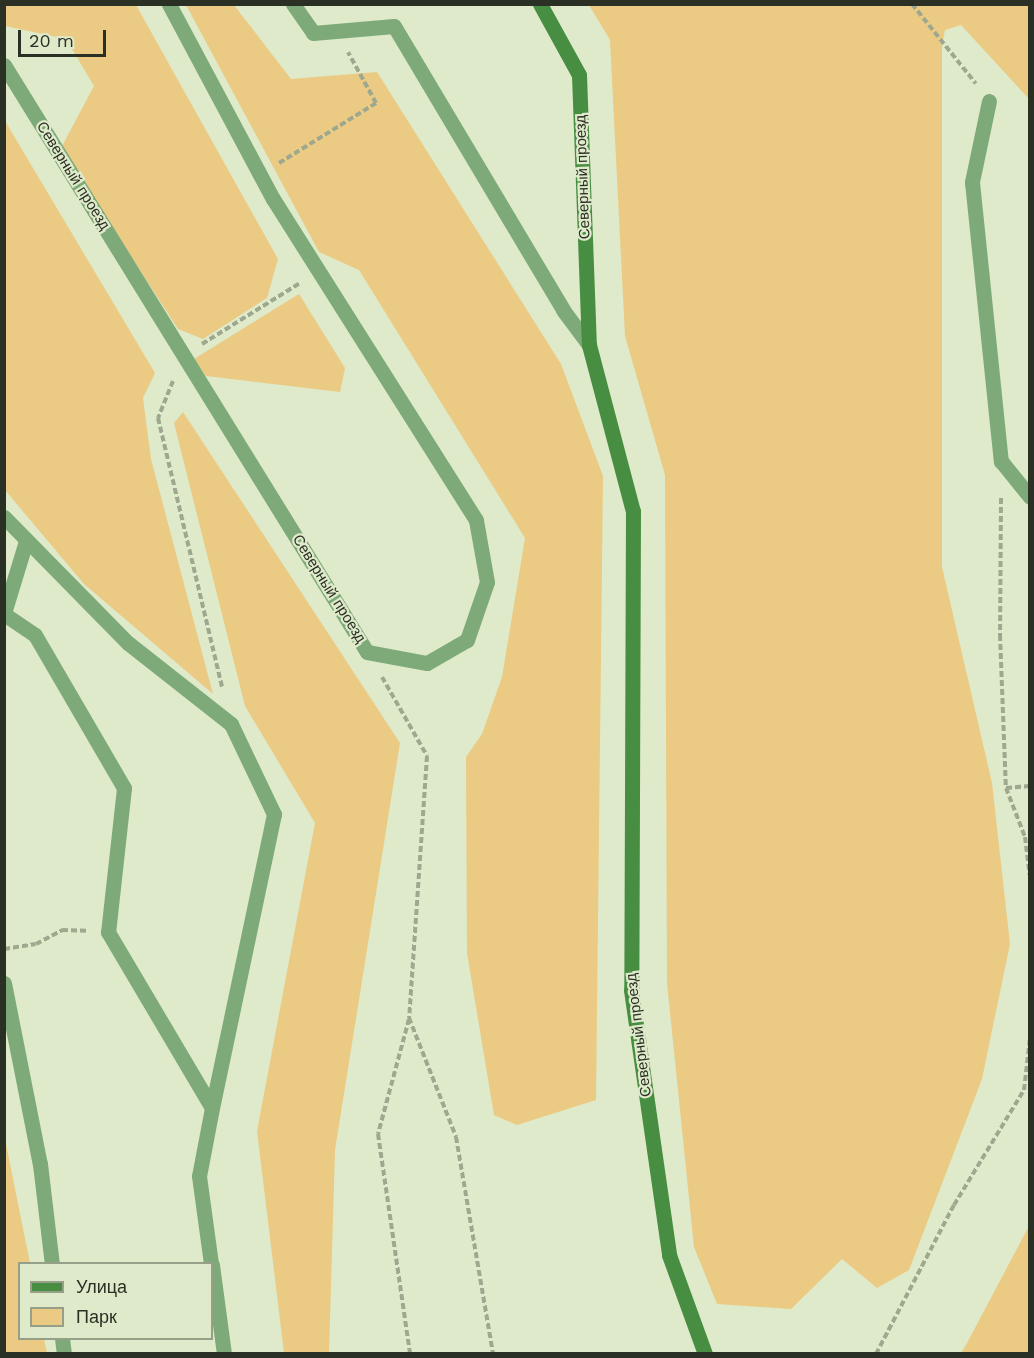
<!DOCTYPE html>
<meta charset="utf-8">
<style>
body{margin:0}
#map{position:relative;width:1034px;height:1358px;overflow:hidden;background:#deeaca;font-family:"Work Sans",sans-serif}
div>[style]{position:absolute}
.green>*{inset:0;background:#ebca83}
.path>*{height:4px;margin-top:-2px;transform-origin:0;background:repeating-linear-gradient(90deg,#9ea88f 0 6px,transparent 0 9px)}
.lane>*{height:15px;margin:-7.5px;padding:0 7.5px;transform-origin:7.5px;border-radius:7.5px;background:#7eaa79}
.street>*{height:15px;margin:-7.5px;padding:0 7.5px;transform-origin:7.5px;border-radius:7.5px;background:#7eaa79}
.secondary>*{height:15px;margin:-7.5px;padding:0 7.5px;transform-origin:7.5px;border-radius:7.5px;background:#478d42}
span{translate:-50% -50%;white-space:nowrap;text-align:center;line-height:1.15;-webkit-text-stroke:4.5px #deeaca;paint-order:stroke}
.street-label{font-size:15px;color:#2b3024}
.frame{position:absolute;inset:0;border:6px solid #2b3024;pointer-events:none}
.legend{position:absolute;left:18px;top:1262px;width:195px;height:78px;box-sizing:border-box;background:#deeaca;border:2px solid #96a088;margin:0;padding:8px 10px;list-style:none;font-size:18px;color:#2b3024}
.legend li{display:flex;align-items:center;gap:12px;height:30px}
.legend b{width:30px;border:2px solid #96a088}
.scale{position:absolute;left:18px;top:30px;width:88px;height:27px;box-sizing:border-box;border:3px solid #2b3024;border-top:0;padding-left:8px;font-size:18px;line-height:21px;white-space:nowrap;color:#2b3024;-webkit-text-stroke:4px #deeaca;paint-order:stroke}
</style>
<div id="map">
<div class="green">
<i style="clip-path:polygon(5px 5px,136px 5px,278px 259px,267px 298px,203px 339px,178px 329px,61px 148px,94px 86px,66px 39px,5px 26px)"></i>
<i style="clip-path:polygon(186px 5px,234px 5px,291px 79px,377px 72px,561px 364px,603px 476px,596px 1100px,517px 1125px,494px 1115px,467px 953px,466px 757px,482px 734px,502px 677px,525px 538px,359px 270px,319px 252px)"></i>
<i style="clip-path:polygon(589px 5px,1029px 5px,1029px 99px,961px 25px,945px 30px,942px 45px,942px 567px,992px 783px,1010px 944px,982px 1079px,909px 1270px,877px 1288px,842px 1259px,791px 1309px,717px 1304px,694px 1247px,667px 983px,665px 475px,625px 336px,610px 40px)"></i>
<i style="clip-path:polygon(5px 121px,155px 373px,143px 398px,151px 459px,213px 694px,84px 584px,5px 490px)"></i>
<i style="clip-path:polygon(299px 294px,345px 368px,340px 392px,206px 376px,194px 359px)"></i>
<i style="clip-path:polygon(183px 412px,400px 743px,335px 1150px,329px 1353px,284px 1353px,257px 1131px,315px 823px,245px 706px,174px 423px)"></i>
<i style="clip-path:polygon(5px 1139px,30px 1263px,20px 1264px,20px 1338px,44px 1339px,47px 1353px,5px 1353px)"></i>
<i style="clip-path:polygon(1029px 1226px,1029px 1353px,961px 1353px,966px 1345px)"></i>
</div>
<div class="path">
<i style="left:912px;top:4px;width:102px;rotate:51.3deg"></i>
<i style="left:279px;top:163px;width:114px;rotate:-31.7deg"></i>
<i style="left:376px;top:103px;width:58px;rotate:-118.8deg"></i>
<i style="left:202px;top:344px;width:115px;rotate:-31.9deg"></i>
<i style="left:173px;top:381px;width:40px;rotate:112deg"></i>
<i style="left:158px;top:418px;width:277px;rotate:76.6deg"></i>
<i style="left:1001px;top:498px;width:137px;rotate:90.4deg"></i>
<i style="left:1000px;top:635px;width:153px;rotate:87.8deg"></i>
<i style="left:1006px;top:788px;width:53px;rotate:68.8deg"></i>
<i style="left:1025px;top:837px;width:38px;rotate:83deg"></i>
<i style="left:382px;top:677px;width:91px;rotate:60.3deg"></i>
<i style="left:427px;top:756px;width:263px;rotate:93.9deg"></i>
<i style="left:409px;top:1018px;width:128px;rotate:68.4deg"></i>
<i style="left:456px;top:1137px;width:220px;rotate:80.3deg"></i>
<i style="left:1006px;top:788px;width:24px;rotate:-5deg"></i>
<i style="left:4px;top:949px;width:32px;rotate:-9deg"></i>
<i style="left:36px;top:944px;width:30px;rotate:-28deg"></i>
<i style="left:62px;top:930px;width:25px;rotate:2deg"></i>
<i style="left:409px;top:1019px;width:119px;rotate:105.1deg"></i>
<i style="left:378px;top:1134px;width:222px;rotate:81.7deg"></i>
<i style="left:876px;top:1354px;width:168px;rotate:-62.4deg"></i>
<i style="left:954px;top:1205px;width:135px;rotate:-58.7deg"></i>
<i style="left:1024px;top:1090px;width:52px;rotate:-83.4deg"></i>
</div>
<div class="lane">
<i style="left:293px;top:4px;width:35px;rotate:55deg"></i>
<i style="left:313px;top:33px;width:81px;rotate:-4.9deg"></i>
<i style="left:394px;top:26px;width:330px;rotate:59.2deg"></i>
<i style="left:563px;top:310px;width:44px;rotate:53.4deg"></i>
<i style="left:989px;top:101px;width:83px;rotate:101.9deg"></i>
<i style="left:972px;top:182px;width:281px;rotate:84.1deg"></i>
<i style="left:1001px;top:461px;width:46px;rotate:51.1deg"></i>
<i style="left:4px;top:517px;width:177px;rotate:45.5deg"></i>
<i style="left:128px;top:643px;width:131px;rotate:38.2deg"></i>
<i style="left:231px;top:724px;width:100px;rotate:64.5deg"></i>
<i style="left:274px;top:814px;width:300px;rotate:101.9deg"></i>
<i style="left:4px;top:613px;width:75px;rotate:-73deg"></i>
<i style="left:4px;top:614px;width:37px;rotate:34deg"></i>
<i style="left:35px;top:635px;width:177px;rotate:59.8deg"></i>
<i style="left:124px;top:788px;width:145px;rotate:96.3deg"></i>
<i style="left:108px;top:932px;width:204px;rotate:59.4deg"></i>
<i style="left:212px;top:1108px;width:69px;rotate:100.8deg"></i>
<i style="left:199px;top:1176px;width:89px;rotate:82.2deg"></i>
<i style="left:4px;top:983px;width:185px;rotate:78.8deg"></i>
<i style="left:40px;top:1164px;width:101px;rotate:83.2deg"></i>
<i style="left:212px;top:1265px;width:90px;rotate:82.3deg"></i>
<i style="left:62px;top:1338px;width:16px;rotate:83deg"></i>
</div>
<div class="street">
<i style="left:4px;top:65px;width:690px;rotate:58.27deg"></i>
<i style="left:367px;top:652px;width:61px;rotate:10.4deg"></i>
<i style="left:427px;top:663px;width:46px;rotate:-29.9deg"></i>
<i style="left:467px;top:640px;width:61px;rotate:-71deg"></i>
<i style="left:487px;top:582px;width:63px;rotate:-100.1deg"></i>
<i style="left:476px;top:520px;width:380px;rotate:-122.3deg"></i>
<i style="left:273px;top:199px;width:221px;rotate:-118.1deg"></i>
</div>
<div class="secondary">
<i style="left:540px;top:4px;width:81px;rotate:61.2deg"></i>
<i style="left:579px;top:75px;width:270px;rotate:87.9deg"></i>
<i style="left:589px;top:345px;width:172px;rotate:75.2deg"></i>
<i style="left:633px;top:511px;width:479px;rotate:90.2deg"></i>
<i style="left:631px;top:990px;width:268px;rotate:81.8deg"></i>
<i style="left:669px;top:1255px;width:105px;rotate:70deg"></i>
</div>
<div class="street-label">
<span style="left:73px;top:176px;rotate:58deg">Северный проезд</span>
<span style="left:583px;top:177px;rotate:-92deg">Северный проезд</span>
<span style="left:329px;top:589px;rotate:58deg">Северный проезд</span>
<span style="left:639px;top:1035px;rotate:-97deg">Северный проезд</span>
</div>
<div class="frame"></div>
<ul class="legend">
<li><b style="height:8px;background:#478d42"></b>Улица</li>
<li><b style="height:16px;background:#ebca83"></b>Парк</li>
</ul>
<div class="scale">20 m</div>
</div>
